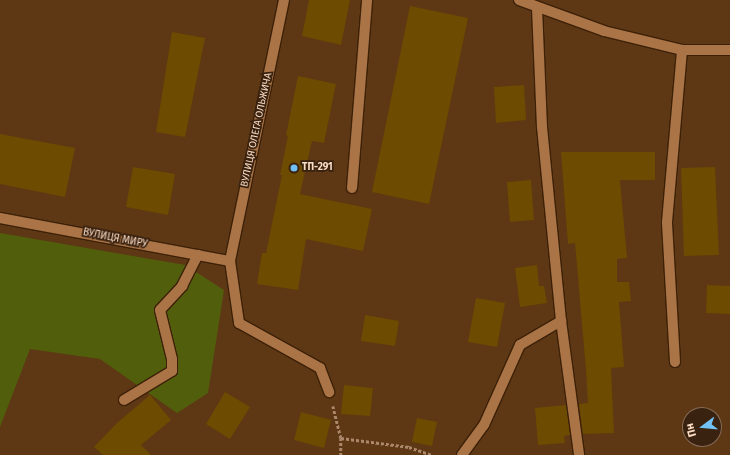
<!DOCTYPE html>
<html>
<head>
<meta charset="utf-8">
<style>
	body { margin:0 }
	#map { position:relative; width:730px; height:455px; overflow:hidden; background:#5e3714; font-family:"Fira Sans",sans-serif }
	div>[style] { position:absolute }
	.green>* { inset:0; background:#515f0c }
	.building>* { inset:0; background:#6d4b00 }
	.path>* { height:2.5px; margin-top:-1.25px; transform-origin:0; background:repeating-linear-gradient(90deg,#ab886b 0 3px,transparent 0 5px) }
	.roads { filter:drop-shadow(1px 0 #3c2108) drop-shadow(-1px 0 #3c2108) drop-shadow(0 1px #3c2108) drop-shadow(0 -1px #3c2108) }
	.minor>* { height:10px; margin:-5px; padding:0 5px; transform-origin:5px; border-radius:5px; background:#aa7446 }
	.dots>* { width:11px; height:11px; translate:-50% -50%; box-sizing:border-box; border:2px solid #39220f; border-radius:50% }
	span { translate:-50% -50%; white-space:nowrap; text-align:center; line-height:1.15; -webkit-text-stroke:3.5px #39220f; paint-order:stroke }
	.street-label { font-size:10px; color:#fadbc4 }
	.poi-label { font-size:10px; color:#fadbc4; font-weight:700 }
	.left { translate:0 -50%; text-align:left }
	.north { position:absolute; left:682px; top:407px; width:40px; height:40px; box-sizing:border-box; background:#39220f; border:1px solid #866c57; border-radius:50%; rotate:254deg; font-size:11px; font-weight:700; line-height:16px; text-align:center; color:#fadbc4 }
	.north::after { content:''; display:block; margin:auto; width:14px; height:18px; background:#72c1f5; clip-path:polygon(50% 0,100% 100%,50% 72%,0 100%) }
</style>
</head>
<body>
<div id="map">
	<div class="green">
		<i style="clip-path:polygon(0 233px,185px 265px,224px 290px,208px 393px,177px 413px,100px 359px,30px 349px,0 427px)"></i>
	</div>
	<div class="building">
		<i style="clip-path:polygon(309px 0,350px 0,341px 45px,302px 36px)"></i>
		<i style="clip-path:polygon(410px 6px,468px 18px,429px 204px,372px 192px)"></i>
		<i style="clip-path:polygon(172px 32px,205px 38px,185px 137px,156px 132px)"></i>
		<i style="clip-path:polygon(298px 76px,336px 84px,324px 143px,312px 141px,300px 194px,372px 209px,363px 251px,306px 239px,298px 290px,257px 284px,262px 253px,266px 253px,282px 175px,280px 175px,288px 136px,286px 135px)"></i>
		<i style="clip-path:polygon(524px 85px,526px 120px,496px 123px,494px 87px)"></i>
		<i style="clip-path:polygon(0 134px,75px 148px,65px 197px,0 184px)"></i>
		<i style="clip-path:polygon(561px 152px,655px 152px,655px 180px,620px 180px,627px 258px,617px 259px,617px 282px,629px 282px,631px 301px,619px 302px,624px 367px,611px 368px,614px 433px,583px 434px,579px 404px,588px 403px,586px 370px,575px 243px,568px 244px)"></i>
		<i style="clip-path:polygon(133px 167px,175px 174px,168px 215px,126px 207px)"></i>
		<i style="clip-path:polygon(715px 167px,719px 255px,684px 256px,681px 168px)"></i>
		<i style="clip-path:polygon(531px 180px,534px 220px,510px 222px,507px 182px)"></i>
		<i style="clip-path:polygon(537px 265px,539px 286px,544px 286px,547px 303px,520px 307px,515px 268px)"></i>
		<i style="clip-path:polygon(707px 285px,730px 286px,730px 314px,706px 313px)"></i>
		<i style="clip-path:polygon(476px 298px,505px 303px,497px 347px,468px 342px)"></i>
		<i style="clip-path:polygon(365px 315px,399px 321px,395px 346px,361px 341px)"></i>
		<i style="clip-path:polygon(344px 385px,373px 388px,370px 416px,341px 414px)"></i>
		<i style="clip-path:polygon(225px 392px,250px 407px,230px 439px,206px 424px)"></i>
		<i style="clip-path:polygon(150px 395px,171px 420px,141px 445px,151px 455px,103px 455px,94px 447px,117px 423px)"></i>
		<i style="clip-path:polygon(566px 405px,570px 435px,564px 436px,565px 443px,538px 445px,535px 408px)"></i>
		<i style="clip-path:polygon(301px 412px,331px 420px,324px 448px,294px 440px)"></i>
		<i style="clip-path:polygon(417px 418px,437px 422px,432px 446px,412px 442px)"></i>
	</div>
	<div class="path">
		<i style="left:333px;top:406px;width:33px;rotate:76deg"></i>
		<i style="left:341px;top:438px;width:17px;rotate:90deg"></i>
		<i style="left:341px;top:438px;width:69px;rotate:7.5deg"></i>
		<i style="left:409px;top:447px;width:24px;rotate:19deg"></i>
	</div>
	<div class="roads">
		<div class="minor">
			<i style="left:284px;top:0;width:267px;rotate:101.7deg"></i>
			<i style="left:230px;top:261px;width:63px;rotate:81.7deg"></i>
			<i style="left:239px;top:323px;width:93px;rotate:29.1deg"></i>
			<i style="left:320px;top:368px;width:26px;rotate:69deg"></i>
			<i style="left:519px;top:0;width:90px;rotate:20deg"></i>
			<i style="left:604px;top:31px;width:80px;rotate:13.7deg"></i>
			<i style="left:682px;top:50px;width:48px"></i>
			<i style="left:537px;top:8px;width:119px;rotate:87.6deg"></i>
			<i style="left:542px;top:127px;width:195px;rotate:84.4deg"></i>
			<i style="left:561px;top:321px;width:135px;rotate:82.3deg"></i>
			<i style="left:352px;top:188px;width:189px;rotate:-85.4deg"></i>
			<i style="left:0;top:218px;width:234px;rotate:10.6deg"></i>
			<i style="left:675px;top:362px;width:140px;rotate:-93.3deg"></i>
			<i style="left:667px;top:222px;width:173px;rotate:-85deg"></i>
			<i style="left:124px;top:400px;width:56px;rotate:-31.1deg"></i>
			<i style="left:172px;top:371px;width:12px;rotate:-90deg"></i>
			<i style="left:172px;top:359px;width:50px;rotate:-103.8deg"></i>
			<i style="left:160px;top:310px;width:33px;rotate:-47deg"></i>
			<i style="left:182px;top:286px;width:35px;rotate:-63deg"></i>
			<i style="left:462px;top:455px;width:37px;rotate:-54deg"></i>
			<i style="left:484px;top:425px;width:88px;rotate:-65.8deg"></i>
			<i style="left:520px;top:345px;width:48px;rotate:-30.3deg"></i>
		</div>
	</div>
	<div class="dots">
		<i style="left:294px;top:168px;background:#72c1f5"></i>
	</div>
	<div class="street-label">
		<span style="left:257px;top:130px;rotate:-78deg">ВУЛИЦЯ ОЛЕГА ОЛЬЖИЧА</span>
		<span style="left:115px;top:239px;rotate:11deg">ВУЛИЦЯ МИРУ</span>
	</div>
	<div class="poi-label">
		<span class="left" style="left:302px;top:168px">ТП-291</span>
	</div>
	<div class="north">Пн</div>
</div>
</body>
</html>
